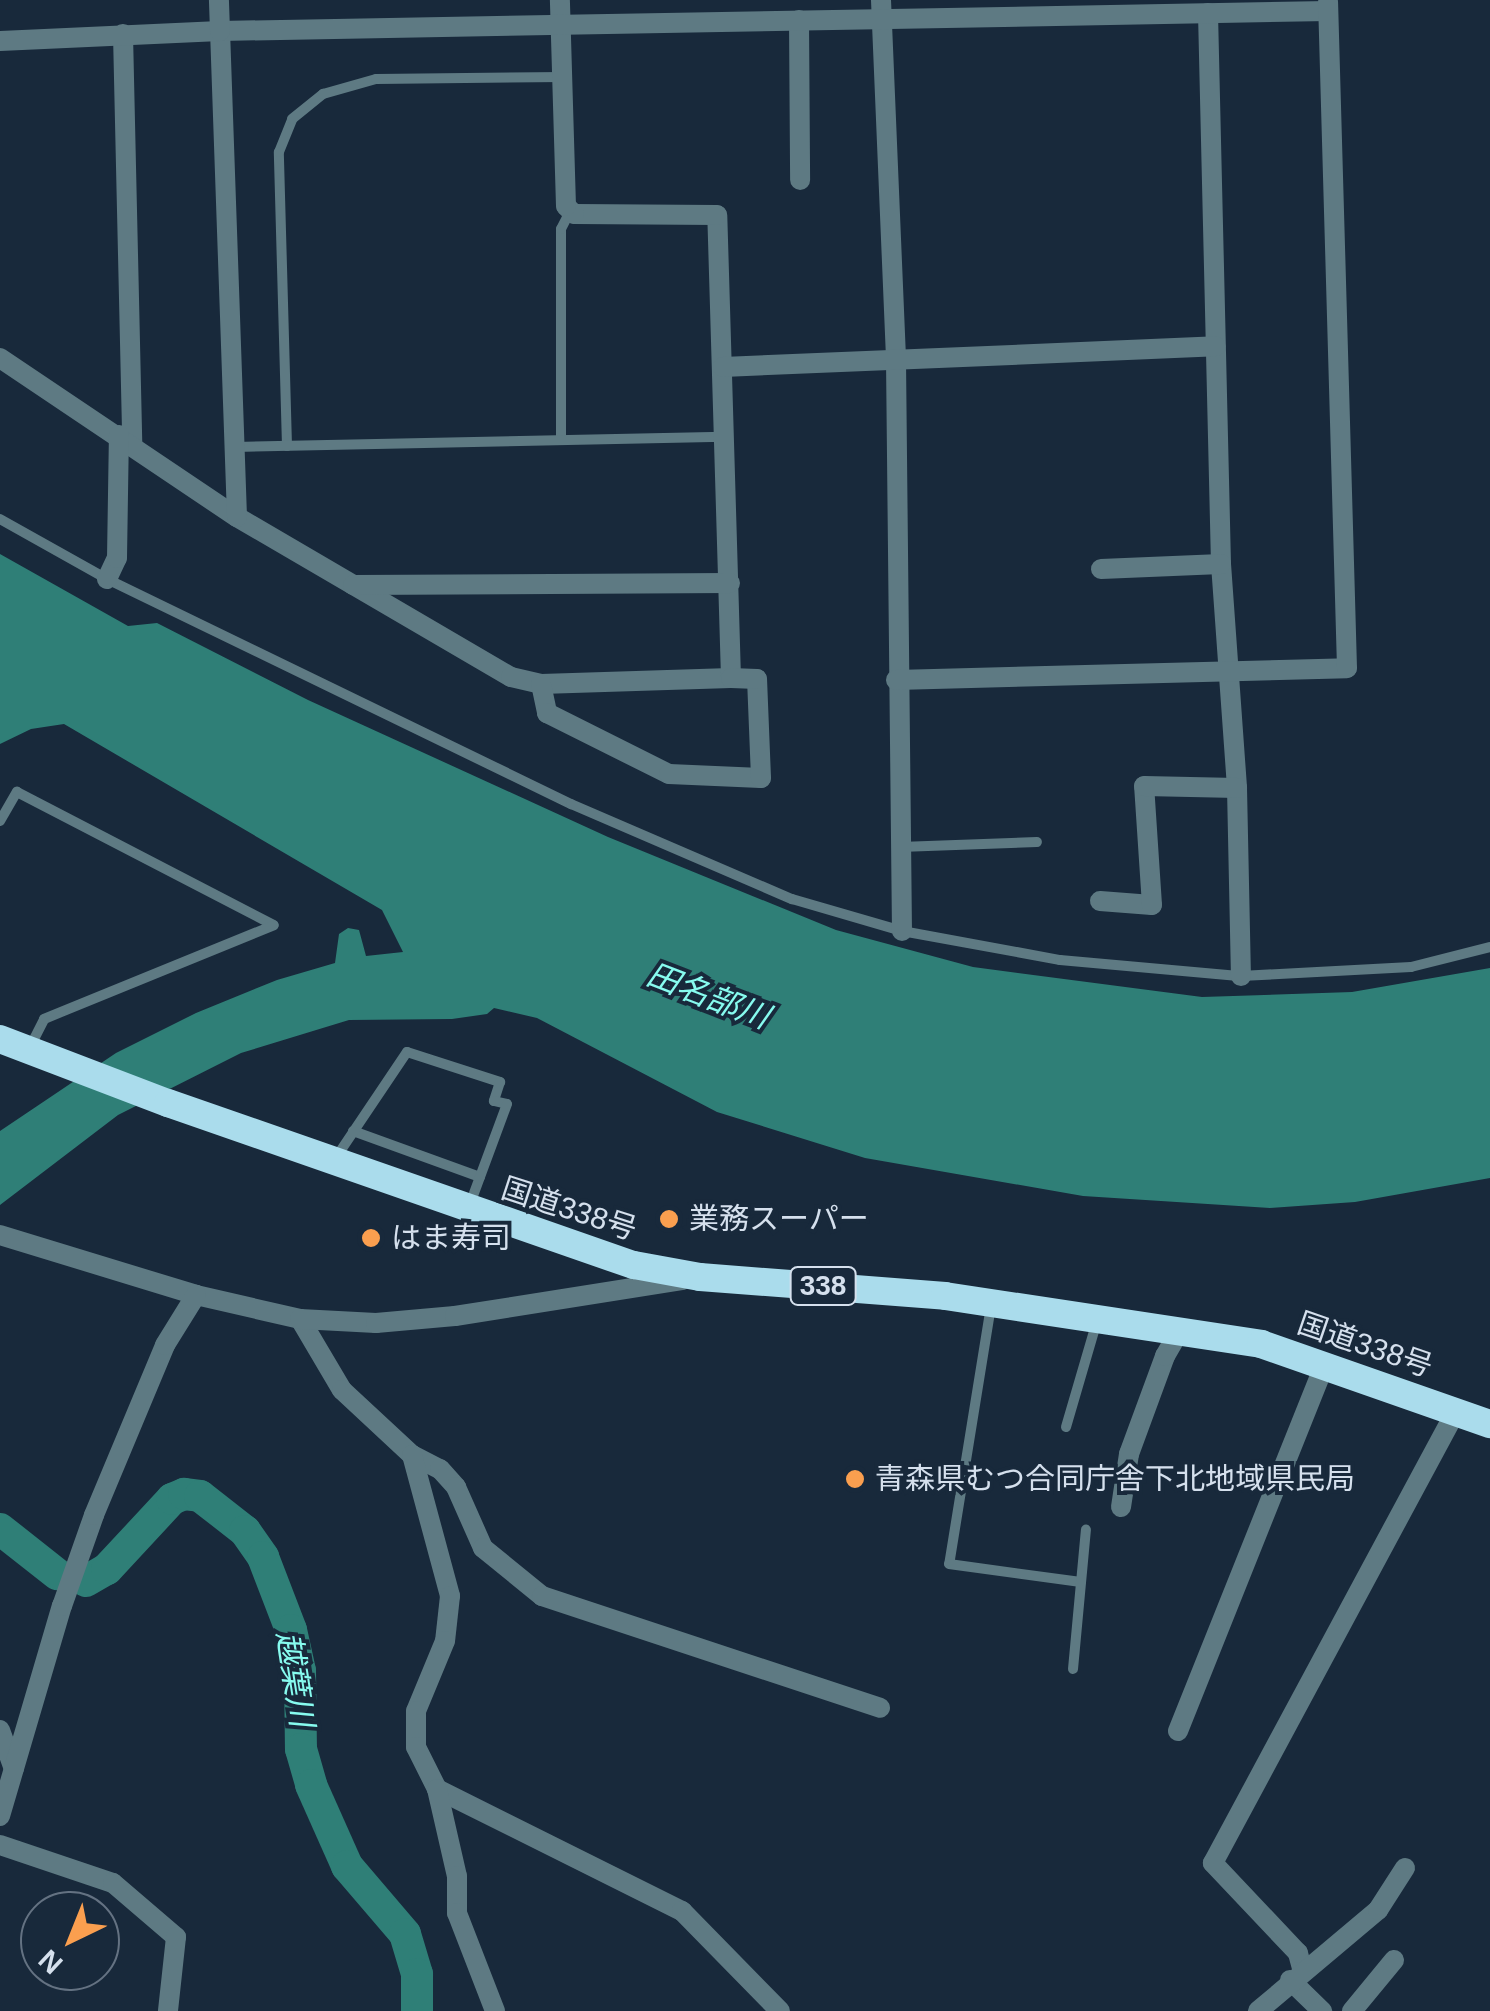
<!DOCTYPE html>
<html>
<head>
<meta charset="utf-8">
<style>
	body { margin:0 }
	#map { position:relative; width:1490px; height:2011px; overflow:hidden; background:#18293b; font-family:Arial,"Noto Sans JP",sans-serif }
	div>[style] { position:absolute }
	.water>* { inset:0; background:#2f7f77 }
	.river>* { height:32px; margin:-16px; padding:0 16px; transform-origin:16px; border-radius:16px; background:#2f7f77 }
	.service>* { height:10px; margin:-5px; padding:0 5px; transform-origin:5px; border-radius:5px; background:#5e7a83 }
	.minor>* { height:20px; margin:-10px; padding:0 10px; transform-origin:10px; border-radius:10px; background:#5e7a83 }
	.tertiary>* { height:20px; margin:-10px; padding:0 10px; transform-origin:10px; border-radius:10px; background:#5e7a83 }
	.trunk>* { height:28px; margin:-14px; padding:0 14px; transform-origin:14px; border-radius:14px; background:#aadcec }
	.dots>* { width:28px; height:28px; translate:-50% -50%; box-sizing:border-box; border:5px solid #18293b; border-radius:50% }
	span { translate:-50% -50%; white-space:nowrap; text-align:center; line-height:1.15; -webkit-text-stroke:8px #18293b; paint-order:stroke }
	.shield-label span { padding:2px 8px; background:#18293b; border:2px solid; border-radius:8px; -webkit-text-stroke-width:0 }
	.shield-label { font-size:28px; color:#d5e0ed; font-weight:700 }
	.street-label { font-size:30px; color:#d5e0ed }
	.poi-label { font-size:30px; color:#d5e0ed }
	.left { translate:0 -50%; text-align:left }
	.water-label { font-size:32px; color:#87fbef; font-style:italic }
	.north { position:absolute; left:20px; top:1891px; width:100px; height:100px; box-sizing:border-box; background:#18293b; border:2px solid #647282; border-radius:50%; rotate:223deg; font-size:28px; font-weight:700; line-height:40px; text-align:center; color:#d5e0ed }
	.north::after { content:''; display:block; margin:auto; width:35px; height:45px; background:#fa9f4f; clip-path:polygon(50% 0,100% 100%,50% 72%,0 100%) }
</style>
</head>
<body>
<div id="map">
	<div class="water">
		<i style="clip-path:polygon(0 554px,128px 626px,157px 623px,308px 700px,608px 837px,836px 930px,973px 967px,1202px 997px,1352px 992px,1490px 968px,1490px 1178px,1355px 1202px,1270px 1208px,1083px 1196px,865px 1158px,717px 1112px,537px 1018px,494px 1008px,487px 1014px,452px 1019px,349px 1020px,241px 1053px,118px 1115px,0 1205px,0 1131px,116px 1053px,196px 1013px,277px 980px,335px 963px,339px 934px,348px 928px,359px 930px,366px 956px,403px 952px,382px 910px,64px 724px,31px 729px,0 744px)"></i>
	</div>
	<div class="river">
		<i style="left:0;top:1529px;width:73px;rotate:38.3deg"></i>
		<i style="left:86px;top:1581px;width:24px;rotate:-30deg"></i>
		<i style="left:107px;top:1569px;width:96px;rotate:-47.1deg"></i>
		<i style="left:172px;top:1499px;width:13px;rotate:-23deg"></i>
		<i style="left:184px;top:1494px;width:16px;rotate:7deg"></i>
		<i style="left:200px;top:1496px;width:57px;rotate:37.9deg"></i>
		<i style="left:245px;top:1531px;width:32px;rotate:55deg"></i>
		<i style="left:263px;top:1557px;width:78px;rotate:69deg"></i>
		<i style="left:291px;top:1630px;width:42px;rotate:77.6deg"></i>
		<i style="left:300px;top:1671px;width:78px;rotate:89.3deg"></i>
		<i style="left:301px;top:1749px;width:37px;rotate:74deg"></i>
		<i style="left:311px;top:1785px;width:89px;rotate:66deg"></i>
		<i style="left:347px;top:1866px;width:89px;rotate:49.5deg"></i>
		<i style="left:405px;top:1934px;width:42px;rotate:73.3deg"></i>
		<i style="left:417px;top:1974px;width:37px;rotate:90deg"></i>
	</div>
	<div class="service">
		<i style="left:561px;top:440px;width:211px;rotate:-90deg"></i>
		<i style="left:561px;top:229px;width:20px;rotate:-63deg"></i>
		<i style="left:287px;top:446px;width:294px;rotate:-91.6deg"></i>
		<i style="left:279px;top:152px;width:35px;rotate:-68deg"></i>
		<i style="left:292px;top:119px;width:40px;rotate:-39deg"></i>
		<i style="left:323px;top:94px;width:55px;rotate:-15.8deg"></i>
		<i style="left:376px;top:79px;width:188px;rotate:-0.6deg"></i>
		<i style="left:235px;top:447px;width:489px;rotate:-1.2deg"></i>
		<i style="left:0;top:519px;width:123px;rotate:29.3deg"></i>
		<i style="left:107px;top:579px;width:516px;rotate:25.87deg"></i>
		<i style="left:571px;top:804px;width:241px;rotate:23.3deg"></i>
		<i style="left:792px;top:899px;width:115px;rotate:16.2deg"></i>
		<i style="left:902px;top:931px;width:161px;rotate:10.4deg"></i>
		<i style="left:1060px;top:960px;width:182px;rotate:5.1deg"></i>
		<i style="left:1241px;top:976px;width:170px;rotate:-3deg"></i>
		<i style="left:1411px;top:967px;width:81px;rotate:-14.2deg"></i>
		<i style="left:0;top:821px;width:34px;rotate:-60deg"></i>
		<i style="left:17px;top:792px;width:289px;rotate:27.4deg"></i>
		<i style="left:900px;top:847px;width:137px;rotate:-2.1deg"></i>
		<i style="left:30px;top:1047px;width:31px;rotate:-63deg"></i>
		<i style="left:44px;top:1019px;width:248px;rotate:-22.2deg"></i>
		<i style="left:353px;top:1131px;width:135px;rotate:19.9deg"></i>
		<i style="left:335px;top:1159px;width:129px;rotate:-56.1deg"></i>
		<i style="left:407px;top:1052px;width:98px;rotate:17.9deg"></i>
		<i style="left:500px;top:1082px;width:20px;rotate:108deg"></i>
		<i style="left:494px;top:1101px;width:13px;rotate:13deg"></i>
		<i style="left:507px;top:1104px;width:107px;rotate:110.3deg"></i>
		<i style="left:991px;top:1306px;width:261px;rotate:99.2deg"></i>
		<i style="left:949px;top:1564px;width:133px;rotate:7.8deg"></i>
		<i style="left:1066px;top:1427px;width:110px;rotate:-73.7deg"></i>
		<i style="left:1073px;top:1669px;width:140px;rotate:-84.7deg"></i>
	</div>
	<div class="minor">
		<i style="left:881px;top:0;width:360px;rotate:87.6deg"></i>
		<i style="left:896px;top:360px;width:571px;rotate:89.4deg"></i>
		<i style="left:1208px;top:13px;width:551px;rotate:88.65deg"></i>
		<i style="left:1221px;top:564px;width:225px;rotate:85.9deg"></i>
		<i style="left:1237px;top:788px;width:188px;rotate:88.8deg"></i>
		<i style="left:799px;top:20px;width:160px;rotate:89.6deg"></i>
		<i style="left:123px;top:34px;width:410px;rotate:88.7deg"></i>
		<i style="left:0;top:358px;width:285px;rotate:33.9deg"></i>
		<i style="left:237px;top:517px;width:317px;rotate:30.3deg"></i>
		<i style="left:511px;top:677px;width:31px;rotate:13deg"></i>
		<i style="left:541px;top:684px;width:190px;rotate:-1.8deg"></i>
		<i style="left:731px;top:678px;width:463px;rotate:-91.7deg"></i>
		<i style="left:717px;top:215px;width:143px;rotate:-179.6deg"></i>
		<i style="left:574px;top:214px;width:11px;rotate:-135deg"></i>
		<i style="left:566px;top:206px;width:206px;rotate:-91.7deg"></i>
		<i style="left:723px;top:367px;width:493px;rotate:-2.4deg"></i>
		<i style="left:237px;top:517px;width:486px;rotate:-92deg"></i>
		<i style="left:220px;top:31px;width:1108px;rotate:-1.03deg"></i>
		<i style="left:1101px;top:569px;width:120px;rotate:-2.4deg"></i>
		<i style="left:107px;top:579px;width:23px;rotate:-65deg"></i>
		<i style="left:117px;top:558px;width:123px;rotate:-89.1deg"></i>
		<i style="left:353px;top:585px;width:377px;rotate:-0.3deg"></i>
		<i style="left:896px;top:680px;width:451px;rotate:-1.5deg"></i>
		<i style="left:1347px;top:668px;width:666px;rotate:-91.63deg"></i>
		<i style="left:541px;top:684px;width:30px;rotate:78deg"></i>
		<i style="left:547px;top:713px;width:136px;rotate:26.6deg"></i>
		<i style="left:669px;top:774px;width:92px;rotate:2.5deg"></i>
		<i style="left:761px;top:778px;width:99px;rotate:-92.3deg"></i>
		<i style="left:757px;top:679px;width:26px;rotate:-178deg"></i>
		<i style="left:1100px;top:901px;width:52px;rotate:4.4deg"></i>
		<i style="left:1152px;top:905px;width:119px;rotate:-93.8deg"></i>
		<i style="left:1144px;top:786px;width:93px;rotate:1.2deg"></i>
		<i style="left:300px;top:1319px;width:82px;rotate:59.4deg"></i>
		<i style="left:342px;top:1390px;width:96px;rotate:42.9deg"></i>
		<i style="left:412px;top:1455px;width:31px;rotate:27deg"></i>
		<i style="left:440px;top:1469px;width:24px;rotate:48deg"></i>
		<i style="left:456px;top:1487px;width:67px;rotate:66.1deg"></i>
		<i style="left:483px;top:1548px;width:76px;rotate:39.1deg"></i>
		<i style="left:542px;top:1596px;width:356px;rotate:18.3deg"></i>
		<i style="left:412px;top:1455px;width:146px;rotate:74.9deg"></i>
		<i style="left:450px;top:1596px;width:45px;rotate:96.3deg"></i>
		<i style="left:445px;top:1641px;width:76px;rotate:112.5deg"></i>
		<i style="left:416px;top:1711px;width:36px;rotate:90deg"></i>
		<i style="left:416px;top:1747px;width:47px;rotate:63.4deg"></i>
		<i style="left:437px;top:1789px;width:274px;rotate:26.5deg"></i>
		<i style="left:682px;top:1911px;width:140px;rotate:45.6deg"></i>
		<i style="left:1121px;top:1507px;width:54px;rotate:-81.4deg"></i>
		<i style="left:1129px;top:1454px;width:104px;rotate:-69.8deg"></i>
		<i style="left:1165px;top:1356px;width:28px;rotate:-60deg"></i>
		<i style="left:0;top:1730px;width:41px;rotate:70.3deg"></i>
		<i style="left:1178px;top:1731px;width:395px;rotate:-68.2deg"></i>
		<i style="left:437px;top:1789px;width:89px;rotate:77.1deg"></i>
		<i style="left:457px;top:1876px;width:37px;rotate:90deg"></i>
		<i style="left:457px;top:1913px;width:105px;rotate:68.8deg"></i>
		<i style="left:0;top:1845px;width:119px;rotate:18.6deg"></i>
		<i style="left:113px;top:1883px;width:83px;rotate:40.6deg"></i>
		<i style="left:176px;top:1937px;width:74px;rotate:96.2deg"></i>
		<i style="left:1303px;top:1972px;width:20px;rotate:-105deg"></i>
		<i style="left:1298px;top:1953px;width:124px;rotate:-133.4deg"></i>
		<i style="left:1213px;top:1863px;width:513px;rotate:-61.74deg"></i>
		<i style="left:1290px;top:1980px;width:45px;rotate:44.1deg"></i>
		<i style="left:1258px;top:2011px;width:157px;rotate:-40.1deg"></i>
		<i style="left:1378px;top:1910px;width:50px;rotate:-57.3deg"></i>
		<i style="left:1352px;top:2011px;width:66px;rotate:-50.5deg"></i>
	</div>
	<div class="tertiary">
		<i style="left:0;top:41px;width:220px;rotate:-2.6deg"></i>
		<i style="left:220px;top:31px;width:31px;rotate:-92deg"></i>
		<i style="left:0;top:1235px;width:205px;rotate:17deg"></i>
		<i style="left:196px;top:1295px;width:107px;rotate:13deg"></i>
		<i style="left:300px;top:1319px;width:76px;rotate:3deg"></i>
		<i style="left:376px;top:1323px;width:79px;rotate:-5.1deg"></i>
		<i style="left:455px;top:1316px;width:231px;rotate:-9deg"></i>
		<i style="left:0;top:1816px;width:219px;rotate:-73.6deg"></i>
		<i style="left:62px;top:1606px;width:96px;rotate:-70.6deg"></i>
		<i style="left:94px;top:1515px;width:184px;rotate:-67.3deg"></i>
		<i style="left:165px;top:1345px;width:59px;rotate:-58.2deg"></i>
	</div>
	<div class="trunk">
		<i style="left:0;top:1039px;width:180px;rotate:20.9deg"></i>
		<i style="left:168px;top:1103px;width:493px;rotate:19.2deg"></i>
		<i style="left:634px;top:1265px;width:67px;rotate:10.3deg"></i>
		<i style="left:700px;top:1277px;width:246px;rotate:4.4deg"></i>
		<i style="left:945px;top:1296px;width:320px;rotate:8.6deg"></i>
		<i style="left:1261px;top:1344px;width:243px;rotate:19.3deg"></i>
	</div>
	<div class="dots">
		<i style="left:669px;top:1219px;background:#fa9f4f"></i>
		<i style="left:371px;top:1238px;background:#fa9f4f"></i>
		<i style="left:855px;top:1479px;background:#fa9f4f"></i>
	</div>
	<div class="shield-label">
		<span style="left:823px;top:1286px">338</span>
	</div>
	<div class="street-label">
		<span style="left:569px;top:1209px;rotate:18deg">国道338号</span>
		<span style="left:1365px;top:1345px;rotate:19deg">国道338号</span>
	</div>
	<div class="poi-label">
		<span class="left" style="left:689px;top:1219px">業務スーパー</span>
		<span class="left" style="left:391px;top:1238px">はま寿司</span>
		<span class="left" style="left:875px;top:1479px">青森県むつ合同庁舎下北地域県民局</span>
	</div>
	<div class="water-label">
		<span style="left:708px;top:996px;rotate:21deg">田名部川</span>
		<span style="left:295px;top:1679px;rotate:81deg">越葉川</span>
	</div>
	<div class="north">N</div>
</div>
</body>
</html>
